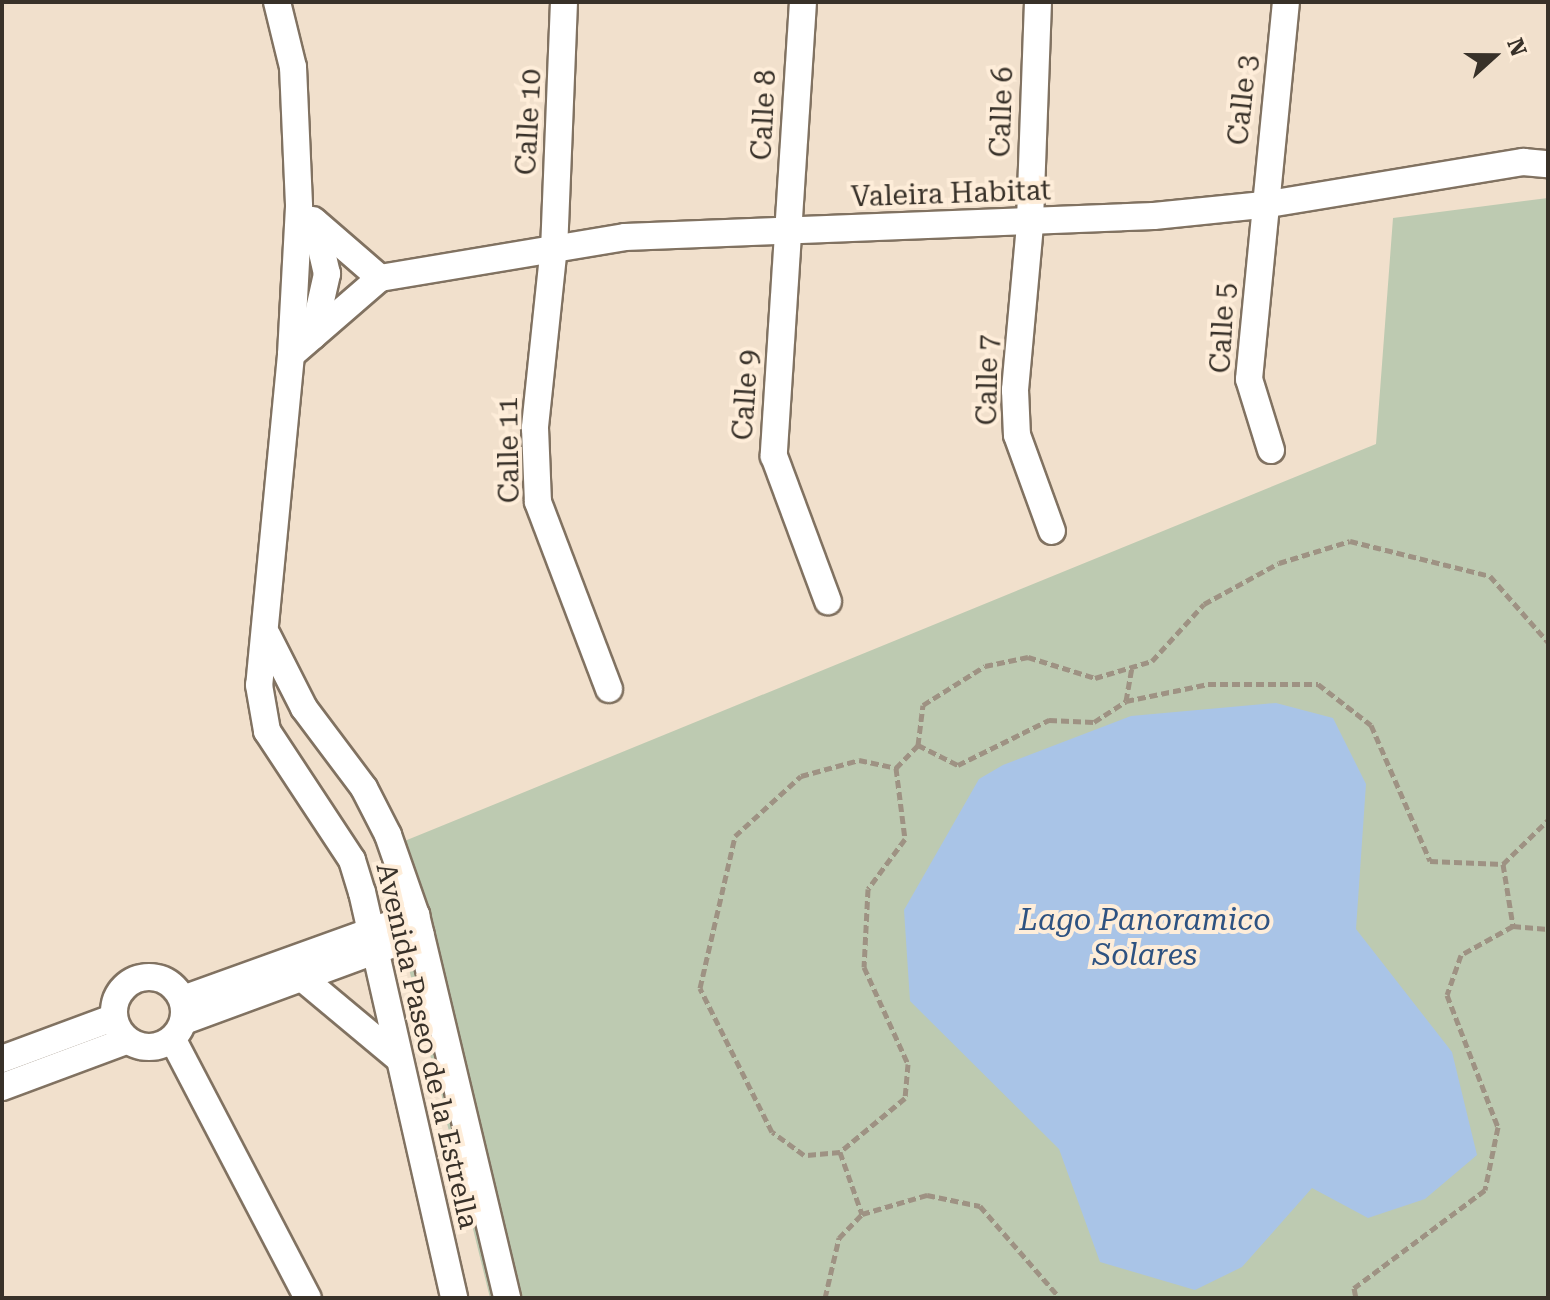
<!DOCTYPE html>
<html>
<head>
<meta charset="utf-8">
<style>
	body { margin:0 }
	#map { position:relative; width:1550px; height:1300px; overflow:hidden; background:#f1e0cc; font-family:"Roboto Serif",serif }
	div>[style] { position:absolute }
	.green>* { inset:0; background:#bdcab1 }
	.water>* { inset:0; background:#a9c4e7 }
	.path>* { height:5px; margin-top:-2.5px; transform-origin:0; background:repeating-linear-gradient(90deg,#9e9283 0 8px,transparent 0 12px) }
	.roads { filter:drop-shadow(2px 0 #817261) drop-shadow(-2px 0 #817261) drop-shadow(0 2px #817261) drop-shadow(0 -2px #817261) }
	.minor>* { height:26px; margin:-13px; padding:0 13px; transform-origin:13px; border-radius:13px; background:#fff }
	.minor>.ring { margin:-13px; padding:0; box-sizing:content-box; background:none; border:26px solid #fff; border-radius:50% }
	span { translate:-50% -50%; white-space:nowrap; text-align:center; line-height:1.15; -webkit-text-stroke:8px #feedd9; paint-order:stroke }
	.street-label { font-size:28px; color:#383129 }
	.water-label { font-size:30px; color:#2e5281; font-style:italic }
	.frame { position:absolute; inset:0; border:4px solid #383129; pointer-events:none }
	.north { position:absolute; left:1454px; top:16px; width:80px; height:80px; -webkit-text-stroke:6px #feedd9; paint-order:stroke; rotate:69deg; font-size:22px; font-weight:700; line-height:32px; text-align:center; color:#383129 }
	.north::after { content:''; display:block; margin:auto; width:28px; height:36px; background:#383129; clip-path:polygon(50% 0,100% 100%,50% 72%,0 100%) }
</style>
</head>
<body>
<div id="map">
	<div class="green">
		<i style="clip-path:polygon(1548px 198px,1548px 1298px,490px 1298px,380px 851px,1376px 444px,1393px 218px)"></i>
	</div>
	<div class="water">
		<i style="clip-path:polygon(1276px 703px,1333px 718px,1366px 784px,1356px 929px,1452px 1052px,1477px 1155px,1425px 1199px,1368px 1218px,1312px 1188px,1242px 1267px,1195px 1290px,1100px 1262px,1059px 1149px,910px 1001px,904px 910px,979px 779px,1003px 765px,1131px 716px)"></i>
	</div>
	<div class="path">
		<i style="left:1126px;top:701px;width:35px;rotate:-80deg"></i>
		<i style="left:918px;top:745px;width:45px;rotate:26.6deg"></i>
		<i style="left:958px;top:765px;width:102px;rotate:-26.3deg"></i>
		<i style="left:1049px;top:720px;width:45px;rotate:2.5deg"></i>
		<i style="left:1094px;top:722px;width:38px;rotate:-33deg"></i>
		<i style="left:1126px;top:701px;width:84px;rotate:-11.7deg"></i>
		<i style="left:1208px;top:684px;width:110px"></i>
		<i style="left:1318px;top:684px;width:67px;rotate:37.7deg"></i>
		<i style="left:1371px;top:725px;width:148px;rotate:66.5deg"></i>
		<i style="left:1430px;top:861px;width:73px;rotate:2.4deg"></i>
		<i style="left:1503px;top:864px;width:63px;rotate:80.8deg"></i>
		<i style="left:1513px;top:926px;width:60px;rotate:150.9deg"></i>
		<i style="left:1461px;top:955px;width:42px;rotate:109.3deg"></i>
		<i style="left:1447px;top:995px;width:142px;rotate:68.9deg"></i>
		<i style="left:1498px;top:1127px;width:64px;rotate:101.7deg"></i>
		<i style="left:1485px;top:1190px;width:164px;rotate:143.2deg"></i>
		<i style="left:1354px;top:1288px;width:10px;rotate:79deg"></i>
		<i style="left:896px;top:768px;width:72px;rotate:82.8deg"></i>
		<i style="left:905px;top:839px;width:62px;rotate:126.5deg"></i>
		<i style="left:868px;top:889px;width:78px;rotate:92.9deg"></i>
		<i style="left:864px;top:967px;width:107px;rotate:65.6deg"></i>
		<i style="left:908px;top:1064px;width:34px;rotate:95deg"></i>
		<i style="left:905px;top:1098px;width:85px;rotate:140.3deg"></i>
		<i style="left:840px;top:1152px;width:66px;rotate:70.5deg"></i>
		<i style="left:862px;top:1214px;width:68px;rotate:-16.3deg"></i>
		<i style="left:927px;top:1195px;width:54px;rotate:11.7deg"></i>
		<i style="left:980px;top:1206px;width:122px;rotate:49deg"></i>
		<i style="left:1503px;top:864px;width:63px;rotate:-44.4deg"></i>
		<i style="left:1513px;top:926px;width:35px;rotate:5deg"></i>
		<i style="left:840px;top:1152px;width:36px;rotate:175deg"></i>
		<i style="left:804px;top:1155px;width:39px;rotate:-144deg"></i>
		<i style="left:772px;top:1132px;width:161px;rotate:-116.6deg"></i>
		<i style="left:700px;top:988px;width:156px;rotate:-77deg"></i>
		<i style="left:735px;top:836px;width:89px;rotate:-42.3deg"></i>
		<i style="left:801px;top:776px;width:60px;rotate:-15.4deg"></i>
		<i style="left:859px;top:760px;width:38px;rotate:12deg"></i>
		<i style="left:896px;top:768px;width:32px;rotate:-46deg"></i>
		<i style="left:918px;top:745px;width:40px;rotate:-82.9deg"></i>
		<i style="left:923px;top:705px;width:73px;rotate:-32.2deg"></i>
		<i style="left:985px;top:666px;width:44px;rotate:-11.8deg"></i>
		<i style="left:1028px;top:657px;width:70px;rotate:17.4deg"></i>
		<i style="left:1095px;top:678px;width:59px;rotate:-16.6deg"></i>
		<i style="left:1152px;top:661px;width:77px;rotate:-47.6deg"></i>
		<i style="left:1204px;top:604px;width:85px;rotate:-28.7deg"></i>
		<i style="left:1279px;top:563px;width:74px;rotate:-17.2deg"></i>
		<i style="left:1350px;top:541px;width:144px;rotate:14deg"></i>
		<i style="left:1490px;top:576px;width:88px;rotate:48.7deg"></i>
		<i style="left:825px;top:1298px;width:62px;rotate:-76.9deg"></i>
		<i style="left:839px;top:1238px;width:33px;rotate:-46deg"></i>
	</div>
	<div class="roads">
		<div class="minor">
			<i style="left:277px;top:2px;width:67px;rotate:76.2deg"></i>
			<i style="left:293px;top:67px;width:140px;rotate:87.5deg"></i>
			<i style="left:299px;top:207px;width:148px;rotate:93.1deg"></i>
			<i style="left:291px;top:355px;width:332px;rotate:95.5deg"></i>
			<i style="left:259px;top:685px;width:47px;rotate:80.1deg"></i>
			<i style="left:267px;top:731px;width:154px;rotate:56.6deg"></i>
			<i style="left:352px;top:860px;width:34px;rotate:73deg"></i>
			<i style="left:362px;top:892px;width:416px;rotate:77.2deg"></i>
			<i style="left:564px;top:2px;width:244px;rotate:92.3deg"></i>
			<i style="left:554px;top:246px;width:183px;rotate:96deg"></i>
			<i style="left:535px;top:428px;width:74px;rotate:87.7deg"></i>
			<i style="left:538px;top:502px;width:200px;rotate:69.2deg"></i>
			<i style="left:803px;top:2px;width:455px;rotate:93.7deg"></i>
			<i style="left:774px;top:456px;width:155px;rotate:69.6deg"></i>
			<i style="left:1038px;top:2px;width:223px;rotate:92.1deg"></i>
			<i style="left:1030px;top:225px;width:166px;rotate:95.2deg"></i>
			<i style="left:1015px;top:390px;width:45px;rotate:87.5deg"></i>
			<i style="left:1017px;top:435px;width:102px;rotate:70deg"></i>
			<i style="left:313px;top:220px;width:89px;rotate:40.9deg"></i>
			<i style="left:380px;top:278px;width:248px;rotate:-9.5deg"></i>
			<i style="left:625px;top:237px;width:529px;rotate:-2.27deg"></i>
			<i style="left:1154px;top:216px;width:110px;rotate:-5.8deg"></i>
			<i style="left:1263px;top:205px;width:264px;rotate:-9.4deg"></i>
			<i style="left:1523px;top:162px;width:25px;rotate:5deg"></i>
			<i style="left:313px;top:336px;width:64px;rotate:-77.3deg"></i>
			<i style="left:327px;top:274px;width:53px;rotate:-103deg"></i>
			<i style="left:291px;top:355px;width:118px;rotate:-40.9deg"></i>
			<i style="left:1271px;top:450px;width:74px;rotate:-107.2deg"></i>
			<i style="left:1249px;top:379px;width:379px;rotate:-84.4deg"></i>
			<i style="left:267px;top:635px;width:82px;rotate:63.1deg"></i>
			<i style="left:304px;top:708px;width:100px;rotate:53.1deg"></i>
			<i style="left:364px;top:788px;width:53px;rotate:62.9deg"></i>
			<i style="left:388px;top:835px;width:85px;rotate:70.7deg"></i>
			<i style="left:416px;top:915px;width:394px;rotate:76.6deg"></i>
			<i style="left:294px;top:971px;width:136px;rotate:39.9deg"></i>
			<i class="ring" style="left:114px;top:977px;width:44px;height:44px"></i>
			<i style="left:183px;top:999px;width:248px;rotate:-19.8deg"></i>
			<i style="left:184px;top:1021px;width:252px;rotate:-20.2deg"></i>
			<i style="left:173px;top:1040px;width:291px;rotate:62.4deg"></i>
			<i style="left:2px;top:1059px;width:118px;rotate:-20.3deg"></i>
			<i style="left:2px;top:1087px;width:132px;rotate:-20.4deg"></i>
		</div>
	</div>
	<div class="street-label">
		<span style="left:1243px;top:100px;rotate:-84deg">Calle 3</span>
		<span style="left:1002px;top:112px;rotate:-88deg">Calle 6</span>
		<span style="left:764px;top:115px;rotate:-87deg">Calle 8</span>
		<span style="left:529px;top:122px;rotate:-87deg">Calle 10</span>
		<span style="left:951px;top:194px;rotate:-2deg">Valeira Habitat</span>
		<span style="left:1223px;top:328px;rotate:-87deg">Calle 5</span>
		<span style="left:988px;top:380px;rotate:-89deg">Calle 7</span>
		<span style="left:746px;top:395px;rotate:-86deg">Calle 9</span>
		<span style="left:509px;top:450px;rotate:-91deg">Calle 11</span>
		<span style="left:427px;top:1046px;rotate:77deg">Avenida Paseo de la Estrella</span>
	</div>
	<div class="water-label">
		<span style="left:1145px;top:937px">Lago Panoramico<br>Solares</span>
	</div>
	<div class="frame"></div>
	<div class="north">N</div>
</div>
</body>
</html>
